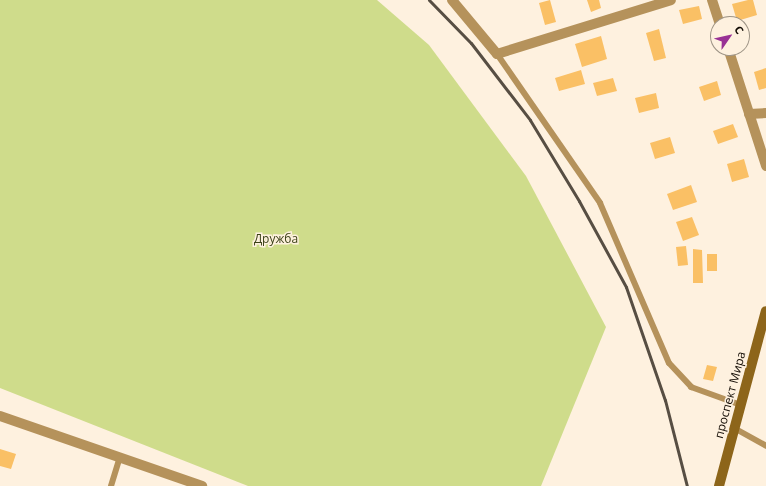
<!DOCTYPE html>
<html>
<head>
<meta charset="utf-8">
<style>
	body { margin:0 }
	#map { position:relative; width:766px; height:486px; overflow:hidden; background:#fef1df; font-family:"Open Sans",sans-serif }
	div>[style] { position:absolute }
	.green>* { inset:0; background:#cfdc8b }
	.building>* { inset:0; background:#fac065 }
	.lane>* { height:6px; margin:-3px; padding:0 3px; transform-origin:3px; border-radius:3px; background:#b5925b }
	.street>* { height:10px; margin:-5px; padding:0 5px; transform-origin:5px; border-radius:5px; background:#b5925b }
	.secondary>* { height:10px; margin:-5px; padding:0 5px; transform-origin:5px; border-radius:5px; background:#8d651a }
	.rail>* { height:3px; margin:-1.5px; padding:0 1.5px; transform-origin:1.5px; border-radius:1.5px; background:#574e43 }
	span { translate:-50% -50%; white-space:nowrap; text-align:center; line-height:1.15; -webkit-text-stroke:3px #fef1df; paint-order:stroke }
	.park-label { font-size:12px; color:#3a4016 }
	.street-label { font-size:12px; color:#110a02 }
	.north { position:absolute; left:710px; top:16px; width:40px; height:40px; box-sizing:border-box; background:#fef1df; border:1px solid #9f9587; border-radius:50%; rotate:56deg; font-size:11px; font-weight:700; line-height:16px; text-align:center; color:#110a02 }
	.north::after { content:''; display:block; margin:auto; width:14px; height:18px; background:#993195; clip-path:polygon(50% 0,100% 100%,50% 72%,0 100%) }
</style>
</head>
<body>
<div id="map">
	<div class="green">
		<i style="clip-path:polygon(0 0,377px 0,429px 45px,526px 176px,606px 327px,541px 486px,248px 486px,0 388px)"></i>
	</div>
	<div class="building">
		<i style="clip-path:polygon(550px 0,556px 22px,545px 25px,539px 3px)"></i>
		<i style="clip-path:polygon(587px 0,599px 0,601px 8px,591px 12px)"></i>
		<i style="clip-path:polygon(748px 0,753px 0,757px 15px,737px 21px,732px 4px)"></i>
		<i style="clip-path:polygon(699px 6px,702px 19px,683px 24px,679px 10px)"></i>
		<i style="clip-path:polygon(659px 29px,666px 58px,654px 61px,646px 33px)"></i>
		<i style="clip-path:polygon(601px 36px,607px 59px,582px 67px,575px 44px)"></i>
		<i style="clip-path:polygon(766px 68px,766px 88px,759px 90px,754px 72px)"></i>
		<i style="clip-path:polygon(581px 70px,585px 84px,559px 91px,555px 78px)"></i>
		<i style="clip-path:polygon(613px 78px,617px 91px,597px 96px,593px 83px)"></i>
		<i style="clip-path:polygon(717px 81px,721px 95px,704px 101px,699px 87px)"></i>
		<i style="clip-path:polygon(656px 93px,659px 108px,639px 113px,635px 98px)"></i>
		<i style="clip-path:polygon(733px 124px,738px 137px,718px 144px,713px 131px)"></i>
		<i style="clip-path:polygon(670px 137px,675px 153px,655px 159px,650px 143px)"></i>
		<i style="clip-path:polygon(744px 159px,749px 177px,732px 182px,727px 164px)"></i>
		<i style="clip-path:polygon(691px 185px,697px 202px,673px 210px,667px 194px)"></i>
		<i style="clip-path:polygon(692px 217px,699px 235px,683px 241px,676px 222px)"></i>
		<i style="clip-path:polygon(686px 246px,688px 265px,678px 266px,676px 247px)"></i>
		<i style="clip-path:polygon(693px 249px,702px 250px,703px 283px,693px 283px)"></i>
		<i style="clip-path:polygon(707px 254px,717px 254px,717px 271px,707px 271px)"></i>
		<i style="clip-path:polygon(707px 365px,717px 367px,713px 381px,703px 379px)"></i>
		<i style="clip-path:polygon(0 449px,16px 454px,11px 469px,0 466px)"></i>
	</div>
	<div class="lane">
		<i style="left:497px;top:54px;width:181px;rotate:55.3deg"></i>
		<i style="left:600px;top:203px;width:174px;rotate:66.7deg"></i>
		<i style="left:669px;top:363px;width:33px;rotate:47deg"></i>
		<i style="left:691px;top:387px;width:53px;rotate:19.8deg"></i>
		<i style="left:734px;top:428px;width:37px;rotate:29deg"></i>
		<i style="left:111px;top:486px;width:30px;rotate:-73deg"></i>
	</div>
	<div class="street">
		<i style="left:452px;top:0;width:70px;rotate:50.2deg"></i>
		<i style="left:497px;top:54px;width:182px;rotate:-17.2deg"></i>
		<i style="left:712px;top:0;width:25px;rotate:72deg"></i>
		<i style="left:728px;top:48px;width:124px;rotate:72.1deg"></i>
		<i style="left:749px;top:114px;width:17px;rotate:-3deg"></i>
		<i style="left:0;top:416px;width:214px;rotate:19.1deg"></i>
	</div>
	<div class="secondary">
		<i style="left:719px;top:486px;width:181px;rotate:-75deg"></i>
	</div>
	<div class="rail">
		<i style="left:429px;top:0;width:60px;rotate:45.7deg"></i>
		<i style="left:471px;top:43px;width:97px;rotate:52.5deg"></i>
		<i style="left:530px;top:120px;width:95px;rotate:58.8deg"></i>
		<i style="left:579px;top:201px;width:98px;rotate:61.3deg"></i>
		<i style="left:626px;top:287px;width:120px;rotate:71deg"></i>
		<i style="left:665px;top:400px;width:89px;rotate:75.7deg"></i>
	</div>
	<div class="park-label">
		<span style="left:276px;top:239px">Дружба</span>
	</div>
	<div class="street-label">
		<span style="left:730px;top:395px;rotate:-75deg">проспект Мира</span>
	</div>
	<div class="north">С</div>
</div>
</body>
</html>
